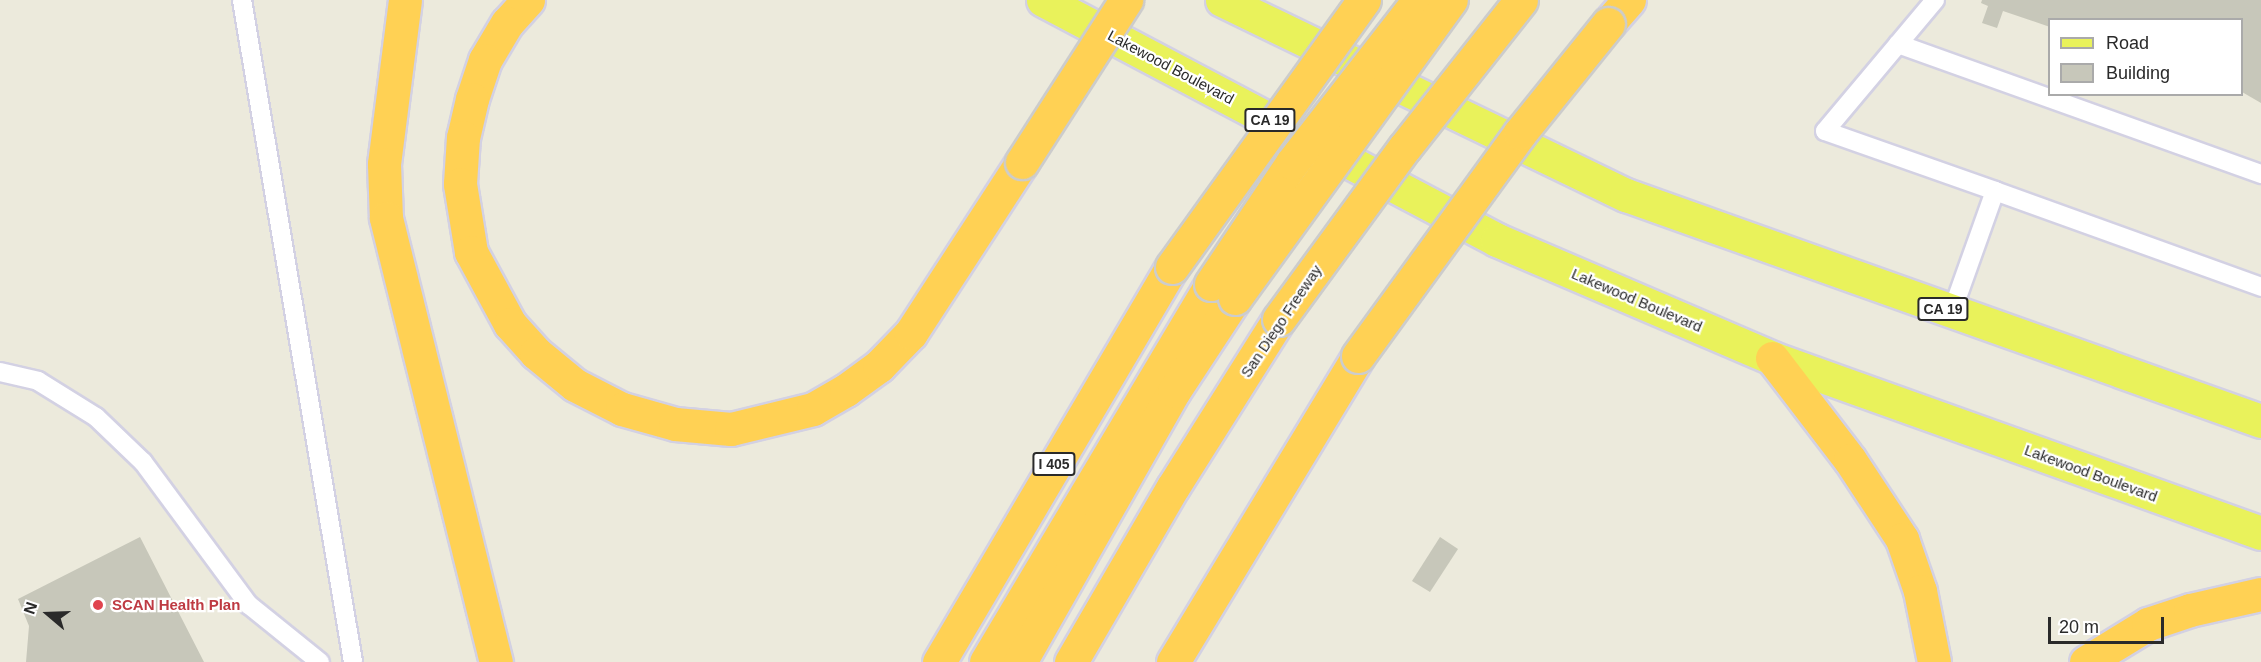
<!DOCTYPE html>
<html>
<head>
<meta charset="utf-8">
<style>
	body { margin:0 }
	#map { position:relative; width:2261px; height:662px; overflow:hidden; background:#eceadc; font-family:Arial,sans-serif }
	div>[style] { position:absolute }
	.building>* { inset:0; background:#c7c7ba }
	.roads { filter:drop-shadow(2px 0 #d3d1e3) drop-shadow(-2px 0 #d3d1e3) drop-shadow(0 2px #d3d1e3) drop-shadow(0 -2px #d3d1e3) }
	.lane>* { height:18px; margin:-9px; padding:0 9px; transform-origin:9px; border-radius:9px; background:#fff }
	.primary>* { height:33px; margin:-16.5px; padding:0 16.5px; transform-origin:16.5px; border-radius:16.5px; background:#e9f25b }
	.highway>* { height:33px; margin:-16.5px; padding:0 16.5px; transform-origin:16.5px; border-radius:16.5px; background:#ffd154 }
	.bridges { filter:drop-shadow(2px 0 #ccc) drop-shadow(-2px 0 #ccc) drop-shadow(0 2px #ccc) drop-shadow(0 -2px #ccc) }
	.highway-bridge>* { height:33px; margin:-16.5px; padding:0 16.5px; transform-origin:16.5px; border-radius:16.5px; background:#ffd154 }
	.dots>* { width:16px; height:16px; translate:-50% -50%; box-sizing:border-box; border:3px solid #fff; border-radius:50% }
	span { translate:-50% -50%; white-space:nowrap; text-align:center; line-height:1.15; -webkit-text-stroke:4.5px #fff; paint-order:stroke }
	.shield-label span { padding:2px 4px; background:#fff; border:2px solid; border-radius:4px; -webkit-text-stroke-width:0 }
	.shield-label { font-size:14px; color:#2a2a2a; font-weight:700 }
	.street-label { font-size:15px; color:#2a2a2a }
	.health-label { font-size:15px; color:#be3a42; font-weight:700 }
	.left { translate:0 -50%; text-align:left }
	.legend { position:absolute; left:2048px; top:18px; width:195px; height:78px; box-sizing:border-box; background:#fff; border:2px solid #aaa; margin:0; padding:8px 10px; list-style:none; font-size:18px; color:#2a2a2a }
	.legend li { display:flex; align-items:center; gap:12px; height:30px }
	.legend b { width:30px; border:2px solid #aaa }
	.north { position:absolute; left:18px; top:584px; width:60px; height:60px; -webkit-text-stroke:4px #fff; paint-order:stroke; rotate:289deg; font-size:16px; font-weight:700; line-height:24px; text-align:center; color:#2a2a2a }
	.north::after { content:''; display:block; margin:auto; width:21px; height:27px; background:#2a2a2a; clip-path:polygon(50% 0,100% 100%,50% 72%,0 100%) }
	.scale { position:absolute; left:2048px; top:617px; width:116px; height:27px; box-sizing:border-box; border:3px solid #2a2a2a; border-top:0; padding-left:8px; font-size:18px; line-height:21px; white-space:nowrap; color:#2a2a2a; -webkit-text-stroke:4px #fff; paint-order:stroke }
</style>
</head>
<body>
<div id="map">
	<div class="building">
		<i style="clip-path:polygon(1982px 0,2261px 0,2261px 103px,2242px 92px,2242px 20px,2050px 20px,2050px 27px,2003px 11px,1997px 28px,1982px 23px,1988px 6px,1981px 3px)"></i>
		<i style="clip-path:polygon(140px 537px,204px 662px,26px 662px,29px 626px,18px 599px)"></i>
		<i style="clip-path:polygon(1440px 537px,1458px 549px,1430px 592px,1412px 581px)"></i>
	</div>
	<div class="roads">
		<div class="lane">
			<i style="left:242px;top:0;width:671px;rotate:80.48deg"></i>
			<i style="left:1935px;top:0;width:171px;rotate:130deg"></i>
			<i style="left:1825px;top:131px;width:180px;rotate:19.4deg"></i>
			<i style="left:1995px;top:191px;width:128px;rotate:109.6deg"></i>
			<i style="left:1898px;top:44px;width:386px;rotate:19.7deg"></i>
			<i style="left:1995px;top:191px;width:283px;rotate:19.8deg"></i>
			<i style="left:0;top:372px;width:39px;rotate:13deg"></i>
			<i style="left:38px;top:381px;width:68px;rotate:31.8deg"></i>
			<i style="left:96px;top:417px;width:65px;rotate:43.8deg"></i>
			<i style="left:143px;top:462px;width:178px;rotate:53.5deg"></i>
			<i style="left:249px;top:605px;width:91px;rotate:38.8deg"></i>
		</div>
		<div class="primary">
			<i style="left:1043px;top:0;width:514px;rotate:27.86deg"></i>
			<i style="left:1497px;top:240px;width:299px;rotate:23.2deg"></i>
			<i style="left:1772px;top:358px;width:519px;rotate:19.69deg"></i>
			<i style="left:1222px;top:0;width:449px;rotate:25.8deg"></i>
			<i style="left:1626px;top:195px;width:674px;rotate:19.59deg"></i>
		</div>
		<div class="highway">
			<i style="left:405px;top:0;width:165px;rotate:97.3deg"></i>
			<i style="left:384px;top:164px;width:54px;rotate:87.9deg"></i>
			<i style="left:386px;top:218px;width:457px;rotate:76.1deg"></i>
			<i style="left:528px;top:0;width:31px;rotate:132deg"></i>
			<i style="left:507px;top:23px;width:43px;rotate:120.7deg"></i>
			<i style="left:485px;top:60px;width:41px;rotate:108.4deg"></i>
			<i style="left:472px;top:99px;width:39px;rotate:103deg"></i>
			<i style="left:463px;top:137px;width:47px;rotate:93.7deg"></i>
			<i style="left:460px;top:184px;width:69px;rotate:80.8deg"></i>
			<i style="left:471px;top:252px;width:82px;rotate:61.6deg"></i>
			<i style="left:510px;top:324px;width:39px;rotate:48deg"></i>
			<i style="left:536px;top:353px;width:50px;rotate:39.4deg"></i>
			<i style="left:575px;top:385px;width:53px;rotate:27.1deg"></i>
			<i style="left:622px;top:409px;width:55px;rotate:15.8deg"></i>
			<i style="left:675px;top:424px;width:56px;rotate:5.1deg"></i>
			<i style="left:731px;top:429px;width:84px;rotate:-13.7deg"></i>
			<i style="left:813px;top:409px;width:38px;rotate:-30deg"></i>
			<i style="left:846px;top:390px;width:41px;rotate:-36deg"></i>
			<i style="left:879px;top:366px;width:46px;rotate:-45.9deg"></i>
			<i style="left:911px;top:333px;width:204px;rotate:-57deg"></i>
			<i style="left:1608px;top:24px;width:32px;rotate:-49deg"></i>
			<i style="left:1772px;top:358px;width:128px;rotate:52.6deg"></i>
			<i style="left:1850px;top:460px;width:95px;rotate:56.6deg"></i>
			<i style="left:1902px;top:539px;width:55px;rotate:70.9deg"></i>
			<i style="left:1920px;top:591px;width:72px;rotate:78.8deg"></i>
			<i style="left:939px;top:662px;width:459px;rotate:-59.5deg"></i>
			<i style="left:986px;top:662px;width:440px;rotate:-59.2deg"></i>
			<i style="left:1020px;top:662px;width:312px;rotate:-60.4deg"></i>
			<i style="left:1174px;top:391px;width:111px;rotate:-56.7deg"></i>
			<i style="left:1071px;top:662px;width:203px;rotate:-59.8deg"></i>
			<i style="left:1173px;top:487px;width:199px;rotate:-57.8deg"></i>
			<i style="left:1173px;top:662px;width:358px;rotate:-58.8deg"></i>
			<i style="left:2086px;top:662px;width:73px;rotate:-31.5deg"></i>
			<i style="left:2148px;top:624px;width:44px;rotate:-18.4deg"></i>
			<i style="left:2190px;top:610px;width:73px;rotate:-12.7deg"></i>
		</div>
	</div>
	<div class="bridges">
		<div class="highway-bridge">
			<i style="left:1022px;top:162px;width:193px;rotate:-57.3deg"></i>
			<i style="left:1172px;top:267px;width:329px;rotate:-54.3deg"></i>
			<i style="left:1211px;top:284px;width:146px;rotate:-56.2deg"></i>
			<i style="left:1292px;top:163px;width:207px;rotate:-52.1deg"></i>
			<i style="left:1235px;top:298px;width:368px;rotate:-54.1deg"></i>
			<i style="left:1279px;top:319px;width:213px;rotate:-53.8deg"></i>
			<i style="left:1405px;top:147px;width:187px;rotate:-51.7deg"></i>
			<i style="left:1358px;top:356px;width:276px;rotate:-54deg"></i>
			<i style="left:1520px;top:133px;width:140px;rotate:-51.1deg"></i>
		</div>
	</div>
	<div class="dots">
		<i style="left:98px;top:605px;background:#e0444e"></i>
	</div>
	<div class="shield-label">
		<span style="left:1270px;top:120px">CA 19</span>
		<span style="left:1943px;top:309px">CA 19</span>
		<span style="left:1054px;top:464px">I 405</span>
	</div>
	<div class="street-label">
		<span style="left:1171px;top:67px;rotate:28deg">Lakewood Boulevard</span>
		<span style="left:1637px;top:300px;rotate:23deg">Lakewood Boulevard</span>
		<span style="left:1281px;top:321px;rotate:-56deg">San Diego Freeway</span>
		<span style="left:2091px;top:473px;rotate:20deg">Lakewood Boulevard</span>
	</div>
	<div class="health-label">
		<span class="left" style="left:112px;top:605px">SCAN Health Plan</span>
	</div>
	<ul class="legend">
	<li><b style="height:8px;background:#e9f25b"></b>Road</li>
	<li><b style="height:16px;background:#c7c7ba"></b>Building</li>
	</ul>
	<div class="north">N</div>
	<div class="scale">20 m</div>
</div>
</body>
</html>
